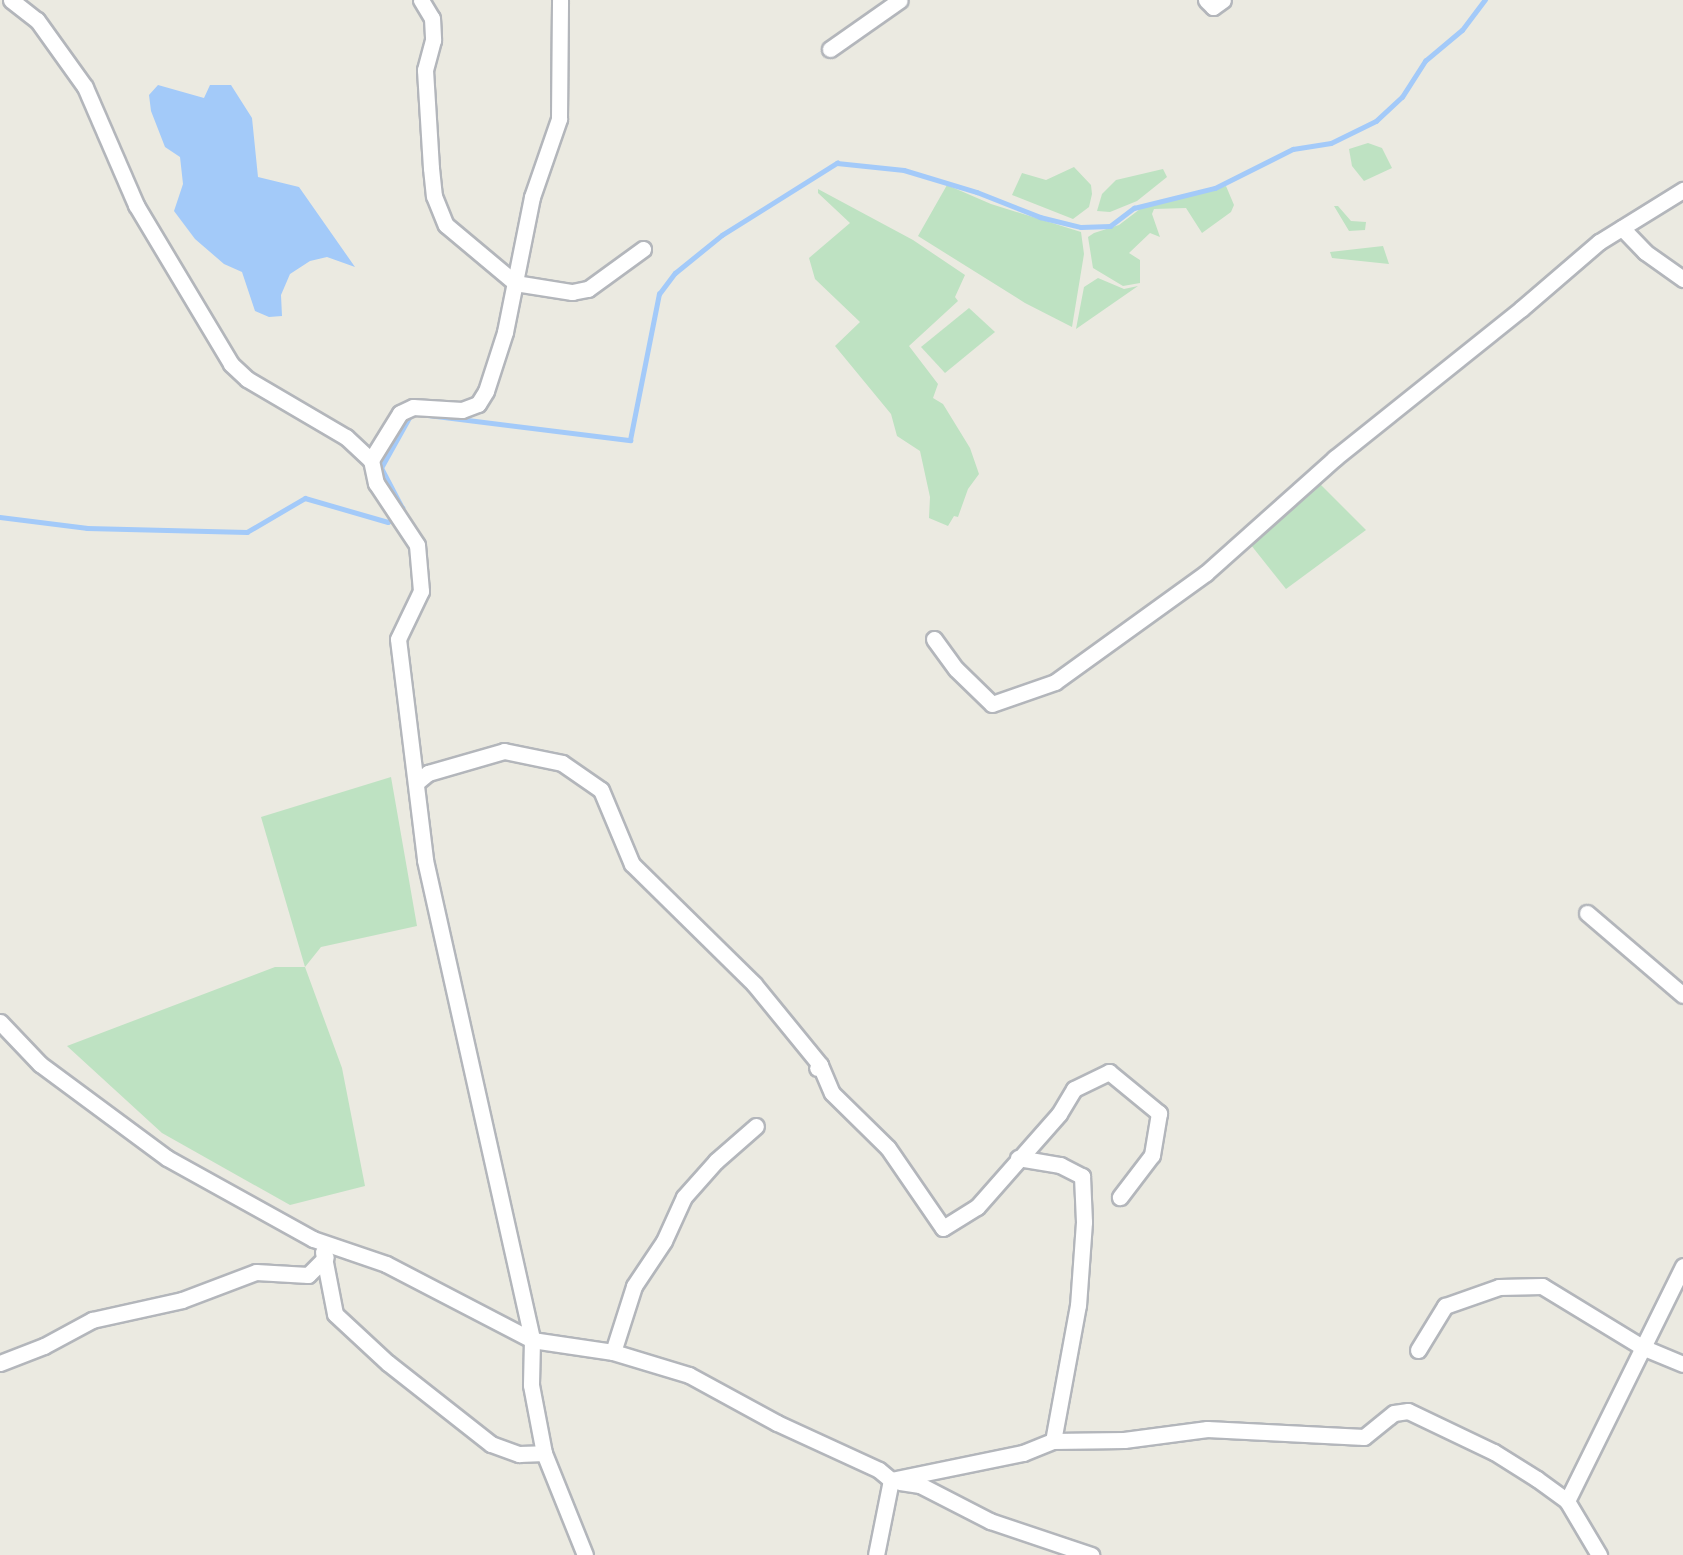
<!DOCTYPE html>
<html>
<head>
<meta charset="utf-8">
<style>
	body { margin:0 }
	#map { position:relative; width:1683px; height:1555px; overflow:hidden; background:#ebeae1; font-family:Arial,sans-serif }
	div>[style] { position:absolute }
	.green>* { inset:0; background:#bee2c2 }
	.water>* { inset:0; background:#a3caf9 }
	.stream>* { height:4.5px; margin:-2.25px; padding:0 2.25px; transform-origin:2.25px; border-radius:2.25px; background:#a3caf9 }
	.roads { filter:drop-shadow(2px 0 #b3b6bb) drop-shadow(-2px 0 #b3b6bb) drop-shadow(0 2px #b3b6bb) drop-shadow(0 -2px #b3b6bb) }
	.street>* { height:15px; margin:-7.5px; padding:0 7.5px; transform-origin:7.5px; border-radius:7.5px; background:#fff }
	span { translate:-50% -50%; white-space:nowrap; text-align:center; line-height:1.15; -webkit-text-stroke:4.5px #fff; paint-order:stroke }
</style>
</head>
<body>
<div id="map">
	<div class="green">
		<i style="clip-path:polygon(1368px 143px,1382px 148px,1392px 168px,1364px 181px,1352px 166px,1349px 149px)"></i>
		<i style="clip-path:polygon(1074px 167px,1091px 185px,1092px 194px,1089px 207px,1073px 219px,1012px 195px,1022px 173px,1046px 180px)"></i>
		<i style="clip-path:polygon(1163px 169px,1167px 177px,1137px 201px,1110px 212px,1097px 211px,1102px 194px,1116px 180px)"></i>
		<i style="clip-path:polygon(947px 185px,991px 204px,1081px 232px,1084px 254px,1072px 327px,1025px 303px,918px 236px)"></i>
		<i style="clip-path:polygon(1226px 186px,1234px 205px,1231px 212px,1202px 233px,1186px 208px,1154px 209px,1152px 214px,1160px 237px,1150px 233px,1129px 253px,1140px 260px,1140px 283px,1123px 286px,1093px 268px,1088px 237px,1094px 233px,1119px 225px,1144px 206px)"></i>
		<i style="clip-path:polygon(818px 189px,913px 240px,965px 275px,955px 297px,958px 301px,909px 346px,938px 384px,933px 398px,943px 404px,970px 448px,979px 474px,968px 489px,958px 517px,954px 516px,948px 526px,929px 518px,930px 497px,920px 451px,897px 436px,891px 414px,835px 346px,860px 322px,815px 279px,809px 258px,850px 223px,818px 193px)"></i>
		<i style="clip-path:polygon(1334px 206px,1338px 206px,1351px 221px,1366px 222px,1365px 230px,1349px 231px)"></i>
		<i style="clip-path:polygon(1383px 246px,1389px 264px,1332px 258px,1330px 252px)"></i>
		<i style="clip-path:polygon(1098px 278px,1124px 289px,1138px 286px,1076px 329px,1084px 287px)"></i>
		<i style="clip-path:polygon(969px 308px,995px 332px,945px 373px,921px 347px)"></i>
		<i style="clip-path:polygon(1317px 481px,1366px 530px,1286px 589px,1247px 540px)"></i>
		<i style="clip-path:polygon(391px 777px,417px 926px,321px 947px,305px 967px,342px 1068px,365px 1186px,290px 1205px,162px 1133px,67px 1046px,275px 967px,305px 967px,261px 817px)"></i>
	</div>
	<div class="water">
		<i style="clip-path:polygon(158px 85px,204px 98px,210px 85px,231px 85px,252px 118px,258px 177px,299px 187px,355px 267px,327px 257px,310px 261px,290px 274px,281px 295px,282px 316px,269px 317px,255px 311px,242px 272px,224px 264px,195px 239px,174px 211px,183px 184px,180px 157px,165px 147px,151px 111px,149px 95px)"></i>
	</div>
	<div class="stream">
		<i style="left:428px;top:415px;width:204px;rotate:7.1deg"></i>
		<i style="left:630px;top:440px;width:149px;rotate:-78.8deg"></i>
		<i style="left:659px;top:294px;width:26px;rotate:-53deg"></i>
		<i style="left:675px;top:273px;width:60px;rotate:-39deg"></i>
		<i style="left:722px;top:235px;width:136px;rotate:-32.1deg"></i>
		<i style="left:837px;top:163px;width:67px;rotate:6deg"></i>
		<i style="left:904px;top:170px;width:76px;rotate:16.8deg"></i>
		<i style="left:977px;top:192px;width:68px;rotate:21.6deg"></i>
		<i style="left:1040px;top:217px;width:42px;rotate:13.7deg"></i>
		<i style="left:1081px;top:227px;width:29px;rotate:-2deg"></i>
		<i style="left:1110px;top:226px;width:30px;rotate:-37deg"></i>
		<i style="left:1134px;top:208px;width:83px;rotate:-13.9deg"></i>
		<i style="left:1215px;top:188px;width:87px;rotate:-26.6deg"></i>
		<i style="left:1293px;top:149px;width:38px;rotate:-9deg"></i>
		<i style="left:1331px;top:143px;width:50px;rotate:-26.1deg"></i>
		<i style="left:1376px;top:121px;width:35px;rotate:-43deg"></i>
		<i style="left:1402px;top:97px;width:43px;rotate:-57.4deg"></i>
		<i style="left:1425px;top:61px;width:48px;rotate:-40deg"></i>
		<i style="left:1462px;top:30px;width:38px;rotate:-53deg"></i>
		<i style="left:0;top:517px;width:88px;rotate:7.2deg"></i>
		<i style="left:87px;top:528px;width:160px;rotate:1.4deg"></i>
		<i style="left:247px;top:532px;width:67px;rotate:-30.4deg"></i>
		<i style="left:305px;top:498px;width:86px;rotate:16.1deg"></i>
		<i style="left:388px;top:522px;width:20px;rotate:-45deg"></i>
		<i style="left:402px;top:508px;width:45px;rotate:-117.7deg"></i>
		<i style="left:381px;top:468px;width:62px;rotate:-60.9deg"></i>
	</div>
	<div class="roads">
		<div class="street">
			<i style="left:11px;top:0;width:33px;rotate:38deg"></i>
			<i style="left:37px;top:20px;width:82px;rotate:54.4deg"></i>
			<i style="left:85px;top:87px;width:129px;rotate:66.6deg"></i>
			<i style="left:136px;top:205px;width:185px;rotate:59.1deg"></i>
			<i style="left:231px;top:364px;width:22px;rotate:43deg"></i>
			<i style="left:247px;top:379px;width:115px;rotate:30.4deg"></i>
			<i style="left:346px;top:437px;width:34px;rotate:43deg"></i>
			<i style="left:371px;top:460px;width:55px;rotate:-58.3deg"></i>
			<i style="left:400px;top:413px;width:14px;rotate:-25deg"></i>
			<i style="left:413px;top:407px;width:49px;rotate:3.5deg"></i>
			<i style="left:462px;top:410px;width:17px;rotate:-21deg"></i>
			<i style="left:478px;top:404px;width:15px;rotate:-58deg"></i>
			<i style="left:486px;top:391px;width:62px;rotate:-72.1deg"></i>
			<i style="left:505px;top:332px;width:138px;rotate:-78.7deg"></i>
			<i style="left:532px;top:197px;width:83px;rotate:-70.9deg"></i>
			<i style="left:559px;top:119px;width:119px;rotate:-89.5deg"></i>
			<i style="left:421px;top:0;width:21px;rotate:59deg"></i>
			<i style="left:432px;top:18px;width:22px;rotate:87deg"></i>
			<i style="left:433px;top:40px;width:31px;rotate:105deg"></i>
			<i style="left:425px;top:70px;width:98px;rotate:86.5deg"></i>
			<i style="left:431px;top:168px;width:28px;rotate:84deg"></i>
			<i style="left:434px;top:196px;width:31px;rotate:68deg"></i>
			<i style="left:446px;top:225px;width:90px;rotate:40deg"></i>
			<i style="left:515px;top:283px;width:58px;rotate:9deg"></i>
			<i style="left:572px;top:292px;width:16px;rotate:-11deg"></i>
			<i style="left:588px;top:289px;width:68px;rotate:-36deg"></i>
			<i style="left:1206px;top:0;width:10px;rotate:45deg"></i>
			<i style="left:1213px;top:7px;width:12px;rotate:-35deg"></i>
			<i style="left:830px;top:49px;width:85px;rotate:-35deg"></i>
			<i style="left:1622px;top:228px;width:33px;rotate:46deg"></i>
			<i style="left:1645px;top:252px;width:47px;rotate:35.4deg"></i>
			<i style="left:371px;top:460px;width:24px;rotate:78deg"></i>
			<i style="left:376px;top:483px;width:74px;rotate:56.5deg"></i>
			<i style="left:417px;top:545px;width:46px;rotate:85deg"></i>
			<i style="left:421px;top:591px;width:53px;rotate:115.6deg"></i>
			<i style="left:398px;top:639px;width:223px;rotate:83deg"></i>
			<i style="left:425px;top:860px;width:492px;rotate:77.4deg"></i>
			<i style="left:532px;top:1340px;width:45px;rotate:91.3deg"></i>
			<i style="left:531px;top:1385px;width:69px;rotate:79.2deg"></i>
			<i style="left:544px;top:1453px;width:110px;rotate:68.1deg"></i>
			<i style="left:934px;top:639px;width:37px;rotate:54deg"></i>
			<i style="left:956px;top:669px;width:50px;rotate:44.2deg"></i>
			<i style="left:992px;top:704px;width:67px;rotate:-19.2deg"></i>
			<i style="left:1055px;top:682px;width:186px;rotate:-35.8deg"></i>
			<i style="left:1206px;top:573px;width:173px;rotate:-41.7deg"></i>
			<i style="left:1335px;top:458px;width:238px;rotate:-38.7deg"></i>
			<i style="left:1521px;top:309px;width:103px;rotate:-40.7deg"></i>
			<i style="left:1599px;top:242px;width:99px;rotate:-31.8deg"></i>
			<i style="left:416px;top:783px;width:16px;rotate:-40deg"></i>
			<i style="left:428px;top:773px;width:79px;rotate:-16.1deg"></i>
			<i style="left:504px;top:751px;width:59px;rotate:11.7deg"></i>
			<i style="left:562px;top:763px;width:47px;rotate:34.7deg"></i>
			<i style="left:601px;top:790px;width:80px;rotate:67.3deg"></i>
			<i style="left:632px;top:864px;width:171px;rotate:44.5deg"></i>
			<i style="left:754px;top:984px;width:104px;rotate:50.8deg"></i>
			<i style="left:820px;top:1065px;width:4px;rotate:135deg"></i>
			<i style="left:1587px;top:913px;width:126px;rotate:40.5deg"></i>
			<i style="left:0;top:1022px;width:58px;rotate:46.4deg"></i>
			<i style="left:40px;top:1064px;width:158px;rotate:36.5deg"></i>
			<i style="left:167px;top:1158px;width:167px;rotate:29deg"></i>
			<i style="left:313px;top:1239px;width:77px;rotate:18.9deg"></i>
			<i style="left:386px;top:1264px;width:165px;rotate:27.5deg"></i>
			<i style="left:532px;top:1340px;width:82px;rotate:8.4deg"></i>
			<i style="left:613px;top:1352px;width:79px;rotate:16.8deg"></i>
			<i style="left:689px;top:1375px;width:100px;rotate:28.6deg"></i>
			<i style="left:777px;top:1423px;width:112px;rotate:24.7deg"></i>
			<i style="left:879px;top:1470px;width:16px;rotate:40deg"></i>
			<i style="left:891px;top:1480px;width:76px;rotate:101.3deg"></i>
			<i style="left:820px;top:1065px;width:30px;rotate:67deg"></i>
			<i style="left:832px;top:1093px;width:78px;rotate:44.5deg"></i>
			<i style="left:888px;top:1148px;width:97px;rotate:55.5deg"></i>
			<i style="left:943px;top:1228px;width:40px;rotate:-32deg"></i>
			<i style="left:977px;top:1207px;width:124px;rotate:-48.6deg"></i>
			<i style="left:1059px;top:1114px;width:29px;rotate:-59deg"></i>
			<i style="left:1074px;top:1089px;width:39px;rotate:-26deg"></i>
			<i style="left:1109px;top:1072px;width:65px;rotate:39.4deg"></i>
			<i style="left:1159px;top:1113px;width:43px;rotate:99.5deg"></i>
			<i style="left:1152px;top:1155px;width:53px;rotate:127.3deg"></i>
			<i style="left:1018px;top:1158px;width:43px;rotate:9.5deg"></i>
			<i style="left:1060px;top:1165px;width:25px;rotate:27deg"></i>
			<i style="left:1082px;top:1176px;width:46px;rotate:87.5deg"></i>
			<i style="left:1084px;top:1222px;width:83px;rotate:94.1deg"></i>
			<i style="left:1078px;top:1305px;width:138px;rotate:100.4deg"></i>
			<i style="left:323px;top:1252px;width:63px;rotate:79deg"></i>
			<i style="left:335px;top:1314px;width:72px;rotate:42.8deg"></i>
			<i style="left:388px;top:1363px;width:131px;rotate:38.2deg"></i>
			<i style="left:491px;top:1444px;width:30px;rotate:20deg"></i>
			<i style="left:519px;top:1454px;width:25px;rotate:-2deg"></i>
			<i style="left:1418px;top:1350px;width:52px;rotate:-58.5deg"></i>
			<i style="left:1445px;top:1306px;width:57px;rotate:-19.4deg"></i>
			<i style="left:1499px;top:1287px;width:43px;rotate:-1.3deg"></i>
			<i style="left:1542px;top:1286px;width:117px;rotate:31.4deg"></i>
			<i style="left:1642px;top:1347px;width:44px;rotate:22.5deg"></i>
			<i style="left:613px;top:1352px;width:69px;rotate:-72.3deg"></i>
			<i style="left:634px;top:1286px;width:54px;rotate:-56.3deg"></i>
			<i style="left:664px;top:1241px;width:48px;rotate:-65.6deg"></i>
			<i style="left:684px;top:1197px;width:48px;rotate:-48.4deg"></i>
			<i style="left:716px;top:1161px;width:53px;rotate:-41.2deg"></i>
			<i style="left:0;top:1363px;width:47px;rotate:-21.1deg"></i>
			<i style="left:44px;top:1346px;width:55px;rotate:-28.4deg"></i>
			<i style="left:92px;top:1320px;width:92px;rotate:-12.5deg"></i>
			<i style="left:182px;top:1300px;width:79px;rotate:-20.7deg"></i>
			<i style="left:256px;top:1272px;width:52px;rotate:3.3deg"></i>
			<i style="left:308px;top:1275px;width:25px;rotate:-45deg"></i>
			<i style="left:891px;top:1480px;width:135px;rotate:-11.6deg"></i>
			<i style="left:1023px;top:1453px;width:32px;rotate:-22deg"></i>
			<i style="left:1053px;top:1441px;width:71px;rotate:-0.8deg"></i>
			<i style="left:1124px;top:1440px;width:84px;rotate:-7.5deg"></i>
			<i style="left:1207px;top:1429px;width:157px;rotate:2.9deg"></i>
			<i style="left:1364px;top:1437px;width:38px;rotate:-39deg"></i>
			<i style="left:1394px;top:1413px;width:14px;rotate:-8deg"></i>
			<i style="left:1408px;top:1411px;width:95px;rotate:25.5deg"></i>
			<i style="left:1494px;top:1452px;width:51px;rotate:32.1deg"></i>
			<i style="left:1537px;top:1479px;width:37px;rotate:36deg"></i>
			<i style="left:1567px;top:1501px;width:63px;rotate:59.3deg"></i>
			<i style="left:900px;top:1482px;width:20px;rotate:9deg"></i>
			<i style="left:920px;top:1485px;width:79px;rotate:27.2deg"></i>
			<i style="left:990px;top:1521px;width:107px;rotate:18.6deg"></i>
			<i style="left:1567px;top:1501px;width:262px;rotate:-63.7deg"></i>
		</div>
	</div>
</div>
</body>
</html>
